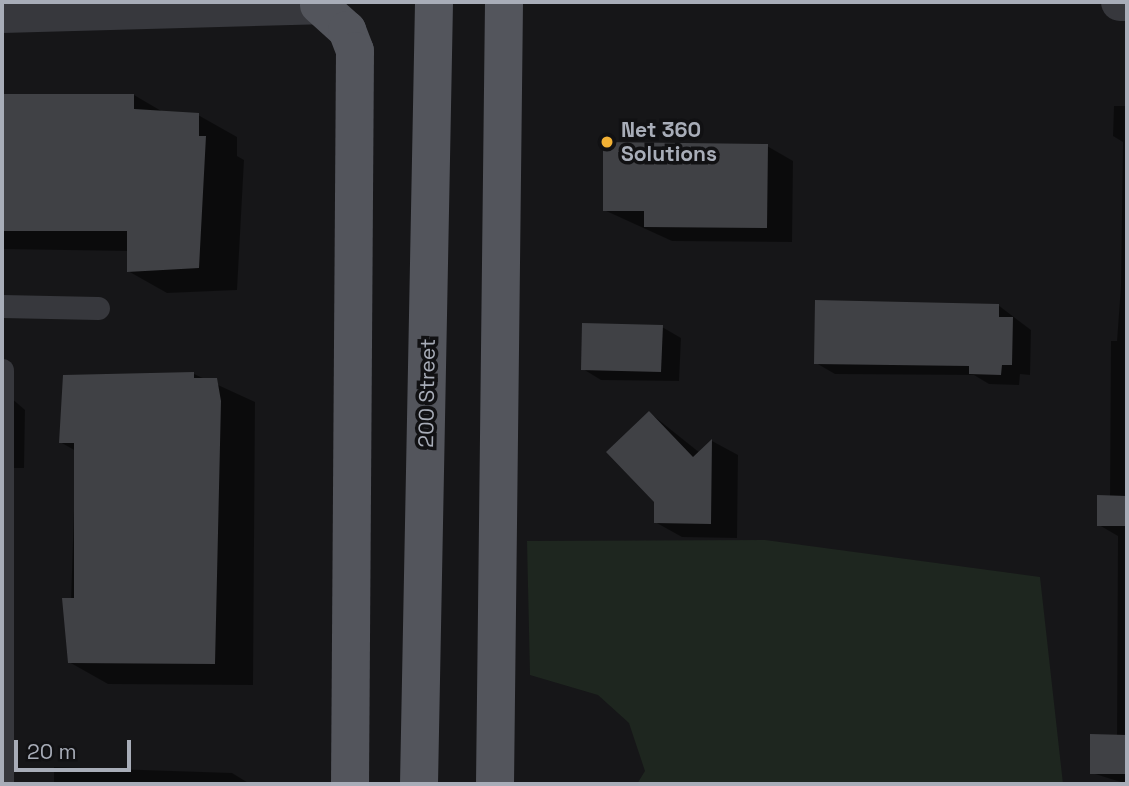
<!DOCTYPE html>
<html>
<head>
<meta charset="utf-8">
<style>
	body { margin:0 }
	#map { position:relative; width:1129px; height:786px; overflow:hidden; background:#161618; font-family:"Space Grotesk",sans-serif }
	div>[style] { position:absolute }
	.green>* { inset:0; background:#1e261f }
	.shadow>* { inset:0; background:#0007 }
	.building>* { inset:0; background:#404145 }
	.service>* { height:23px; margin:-11.5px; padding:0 11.5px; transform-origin:11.5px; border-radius:11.5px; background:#37383d }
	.tertiary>* { height:38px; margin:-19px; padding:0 19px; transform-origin:19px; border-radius:19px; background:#37383d }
	.primary>* { height:38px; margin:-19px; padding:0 19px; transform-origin:19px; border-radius:19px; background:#53555c }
	.dots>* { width:19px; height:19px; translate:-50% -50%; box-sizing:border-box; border:4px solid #111113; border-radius:50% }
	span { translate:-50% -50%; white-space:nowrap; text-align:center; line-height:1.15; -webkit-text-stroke:7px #111113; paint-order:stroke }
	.poi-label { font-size:21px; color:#a8adb8; font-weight:700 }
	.left { translate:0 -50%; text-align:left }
	.street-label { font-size:21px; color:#a8adb8 }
	.frame { position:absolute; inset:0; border:4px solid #a8adb8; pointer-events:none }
	.scale { position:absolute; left:14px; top:740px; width:117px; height:32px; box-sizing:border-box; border:4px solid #a8adb8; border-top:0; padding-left:9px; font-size:21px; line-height:24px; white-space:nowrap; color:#a8adb8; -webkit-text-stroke:5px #111113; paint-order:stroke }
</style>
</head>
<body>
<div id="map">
	<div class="green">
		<i style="clip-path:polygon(765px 540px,1040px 577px,1063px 784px,637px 784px,645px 771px,629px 723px,598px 695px,530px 675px,527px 541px)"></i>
	</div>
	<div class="shadow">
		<i style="clip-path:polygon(134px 95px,163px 112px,198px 115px,237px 137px,237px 156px,244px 160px,237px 290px,167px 293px,128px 271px,128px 251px,2px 249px,2px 97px)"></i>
		<i style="clip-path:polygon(1114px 106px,1127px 106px,1127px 784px,1092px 773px,1117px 737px,1118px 536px,1099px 525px,1110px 497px,1111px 341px,1117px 341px,1121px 286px,1123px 142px,1113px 136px)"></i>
		<i style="clip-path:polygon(767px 146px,793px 161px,792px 242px,672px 241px,604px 210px)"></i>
		<i style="clip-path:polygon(998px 305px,1031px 330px,1030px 375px,1020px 374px,1019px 385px,989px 384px,974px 375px,835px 374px,816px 363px)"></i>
		<i style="clip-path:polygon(662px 327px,681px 338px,679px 381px,601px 380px,583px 369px)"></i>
		<i style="clip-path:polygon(194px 374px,255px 402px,253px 685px,108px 684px,69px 662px,76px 451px,60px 442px)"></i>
		<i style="clip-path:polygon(2px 390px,25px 410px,24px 468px,2px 468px)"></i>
		<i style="clip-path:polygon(650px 413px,700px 453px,712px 441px,738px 455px,737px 538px,682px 537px,655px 522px)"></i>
		<i style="clip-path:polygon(54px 767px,232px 773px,250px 784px,54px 784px)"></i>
	</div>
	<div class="building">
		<i style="clip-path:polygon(2px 94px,134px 94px,134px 109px,199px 113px,199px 136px,206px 136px,199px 268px,127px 272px,127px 231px,2px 231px)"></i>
		<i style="clip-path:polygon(603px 142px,768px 144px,767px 228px,644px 227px,644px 211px,603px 211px)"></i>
		<i style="clip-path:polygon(815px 300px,999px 304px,999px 317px,1013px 317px,1012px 365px,1002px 365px,1001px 375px,969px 374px,969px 366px,814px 364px)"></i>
		<i style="clip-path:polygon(582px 323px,663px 325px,661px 372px,581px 370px)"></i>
		<i style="clip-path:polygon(194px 372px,194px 378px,217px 378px,221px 401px,215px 664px,68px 663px,62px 598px,74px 598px,74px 443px,59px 443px,63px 375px)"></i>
		<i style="clip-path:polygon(649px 411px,693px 457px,712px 439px,711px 524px,654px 523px,654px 502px,606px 452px)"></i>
		<i style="clip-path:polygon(1097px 495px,1127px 496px,1127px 526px,1097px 526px)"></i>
		<i style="clip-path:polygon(1090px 734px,1127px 735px,1127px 774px,1090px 774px)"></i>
	</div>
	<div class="service">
		<i style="left:2px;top:306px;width:96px;rotate:1.2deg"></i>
		<i style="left:2px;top:370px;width:414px;rotate:90deg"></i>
	</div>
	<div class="tertiary">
		<i style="left:1120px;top:2px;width:7px"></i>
		<i style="left:2px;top:14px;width:317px;rotate:-1.6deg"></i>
	</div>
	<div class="primary">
		<i style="left:319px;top:5px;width:38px;rotate:42deg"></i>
		<i style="left:347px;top:30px;width:22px;rotate:69deg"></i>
		<i style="left:355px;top:51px;width:733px;rotate:90.39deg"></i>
		<i style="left:419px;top:784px;width:782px;rotate:-88.9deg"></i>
		<i style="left:495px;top:784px;width:782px;rotate:-89.34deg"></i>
	</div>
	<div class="dots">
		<i style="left:607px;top:142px;background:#f2b134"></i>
	</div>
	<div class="poi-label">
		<span class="left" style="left:621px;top:142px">Net 360<br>Solutions</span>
	</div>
	<div class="street-label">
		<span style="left:427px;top:393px;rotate:-89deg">200 Street</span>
	</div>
	<div class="frame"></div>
	<div class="scale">20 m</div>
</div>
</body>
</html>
